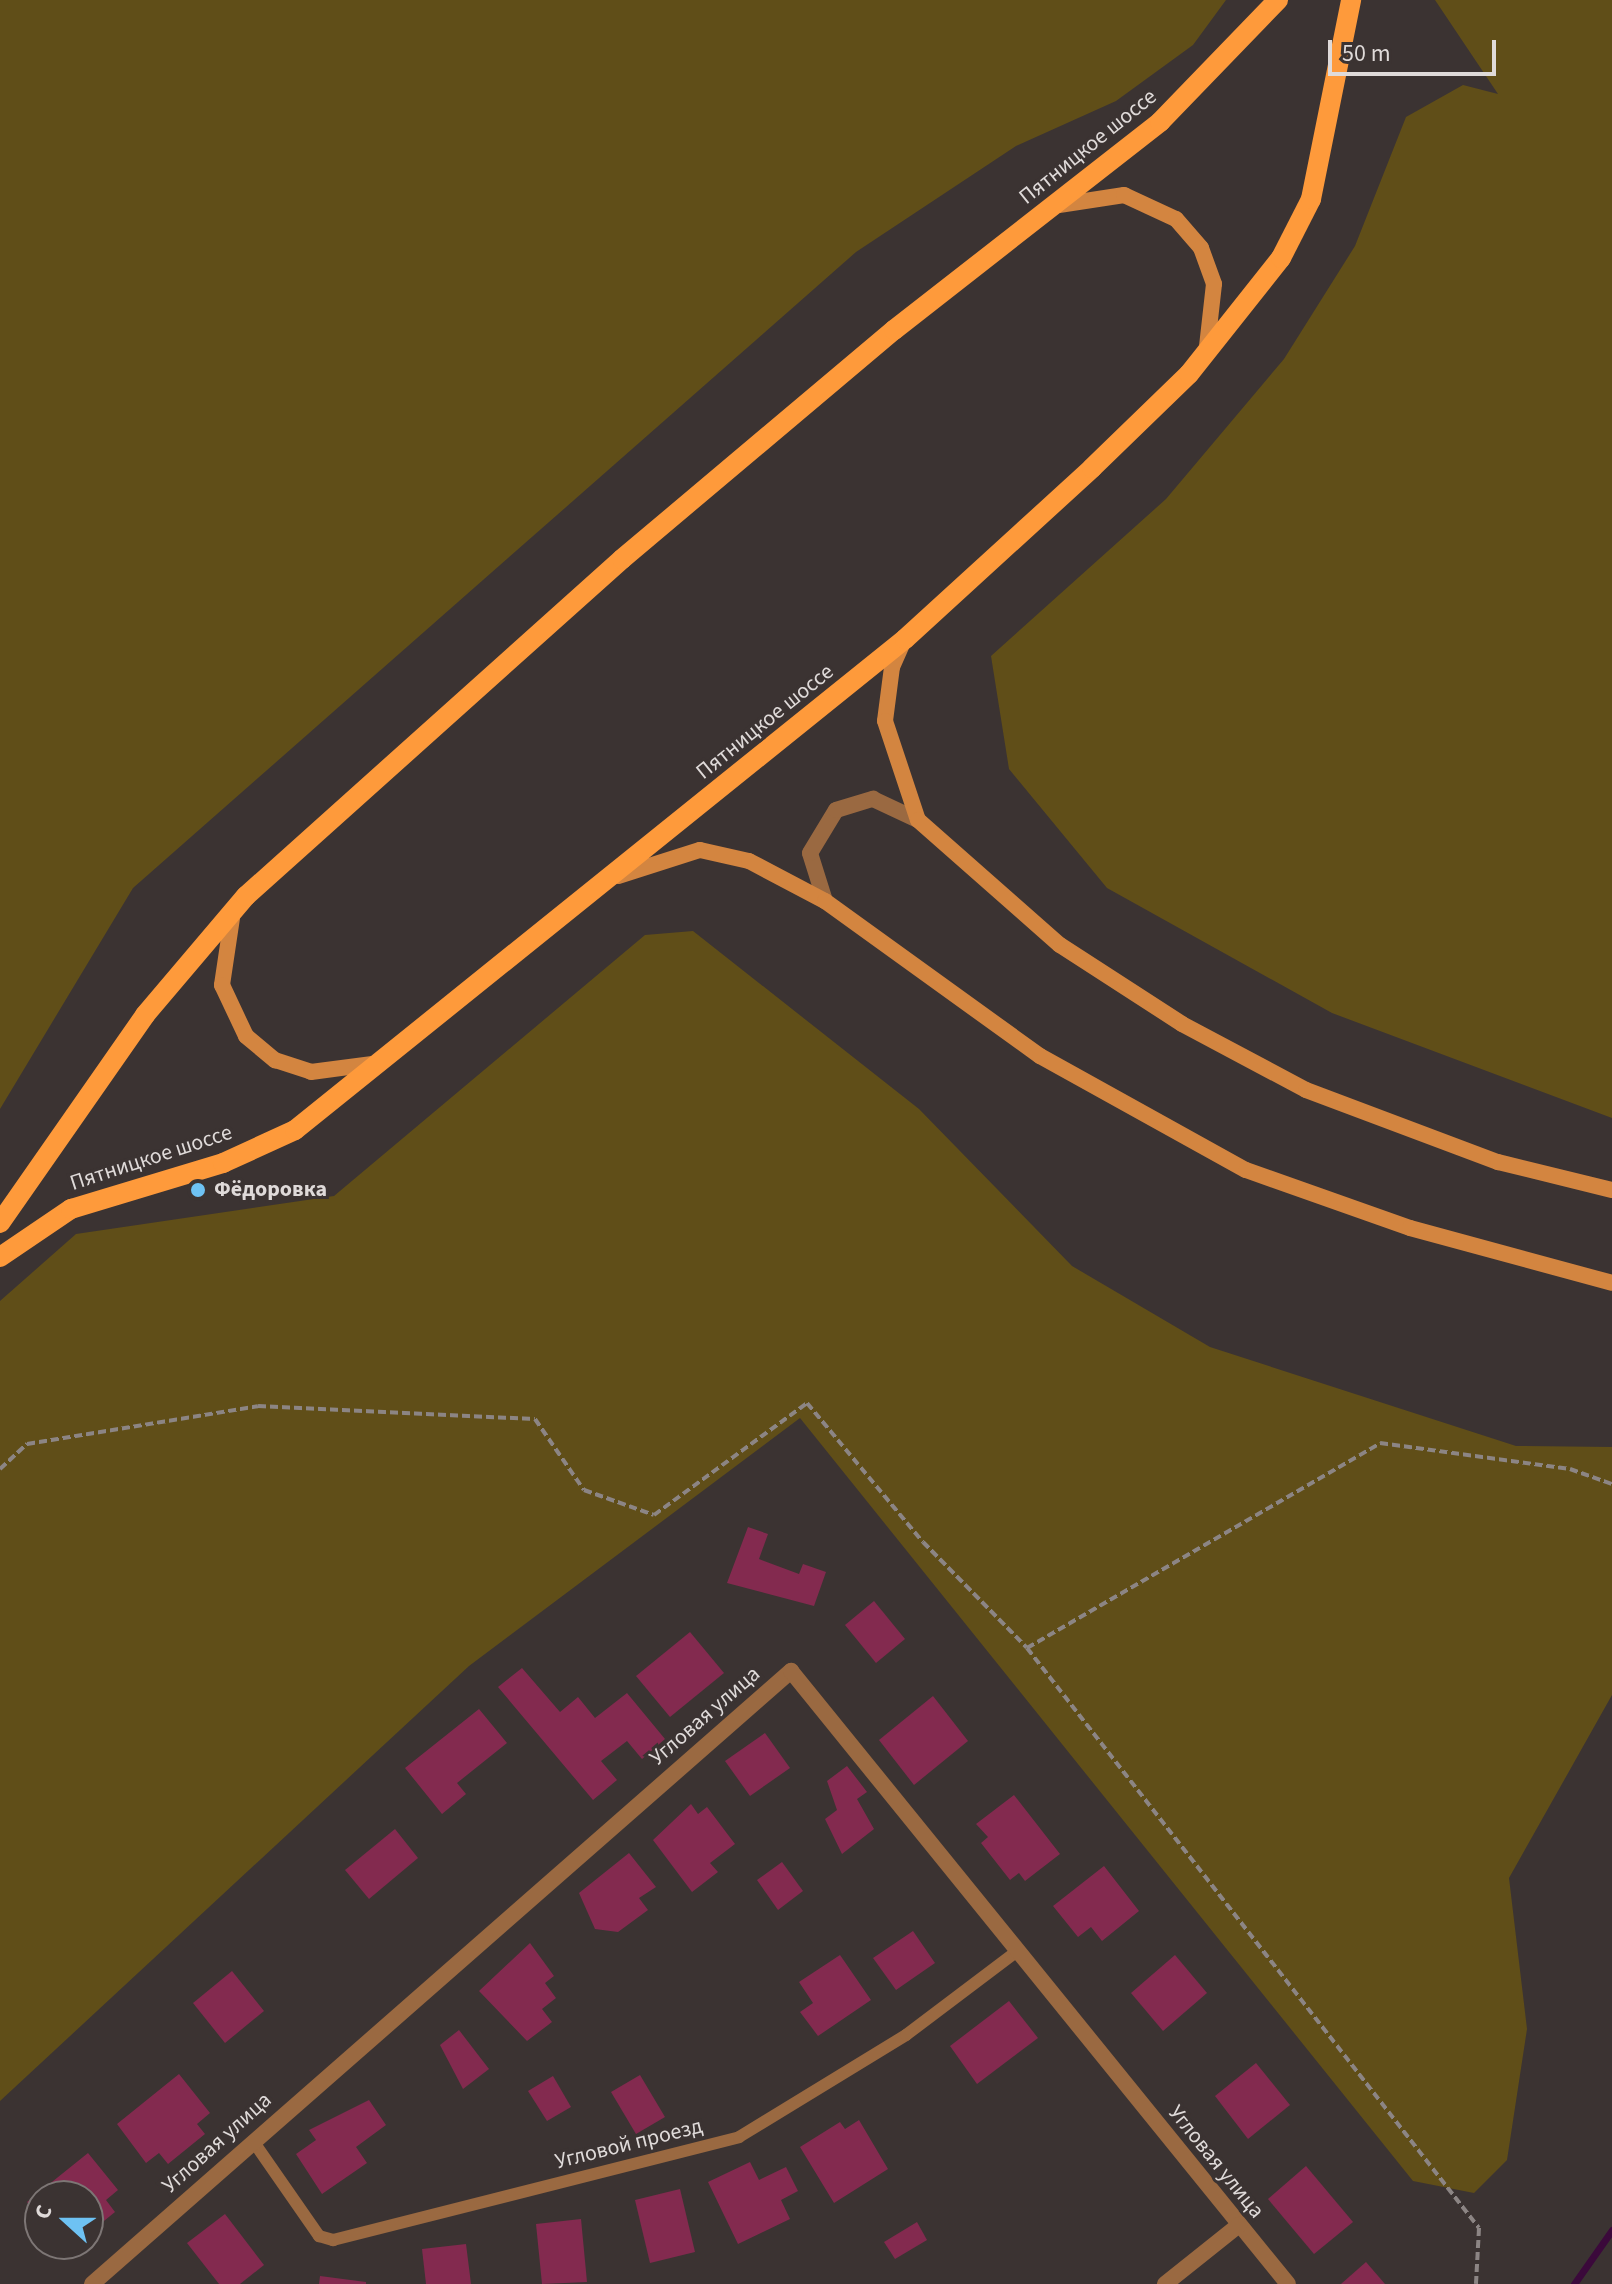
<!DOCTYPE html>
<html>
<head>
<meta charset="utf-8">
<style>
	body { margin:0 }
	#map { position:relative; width:1612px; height:2284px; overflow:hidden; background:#3b3332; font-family:"Source Sans 3",sans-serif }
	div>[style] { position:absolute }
	.green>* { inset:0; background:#604e18 }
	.stream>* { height:7px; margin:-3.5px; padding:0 3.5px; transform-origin:3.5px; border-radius:3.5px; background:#3b093b }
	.building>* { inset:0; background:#832a4f }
	.path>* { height:4px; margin-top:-2px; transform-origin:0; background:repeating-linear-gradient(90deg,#8c8584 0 8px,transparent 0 12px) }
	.lane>* { height:12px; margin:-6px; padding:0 6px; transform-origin:6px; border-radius:6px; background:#9a6941 }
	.street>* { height:16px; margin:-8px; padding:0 8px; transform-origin:8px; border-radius:8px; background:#9a6941 }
	.secondary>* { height:16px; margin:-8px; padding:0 8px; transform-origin:8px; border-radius:8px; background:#d38540 }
	.primary>* { height:20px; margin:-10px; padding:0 10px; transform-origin:10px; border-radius:10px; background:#fe9a3b }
	.dots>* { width:22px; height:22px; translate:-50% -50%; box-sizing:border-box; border:4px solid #3b3332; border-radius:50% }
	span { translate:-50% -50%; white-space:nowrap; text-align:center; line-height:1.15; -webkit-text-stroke:6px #3b3332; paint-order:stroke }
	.street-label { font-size:22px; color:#dfdad9 }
	.poi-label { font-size:22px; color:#dfdad9; font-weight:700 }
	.left { translate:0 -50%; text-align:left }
	.north { position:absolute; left:24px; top:2180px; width:80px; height:80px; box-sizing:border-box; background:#3b3332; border:2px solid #7d7675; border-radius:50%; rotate:291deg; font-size:22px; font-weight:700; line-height:32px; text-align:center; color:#dfdad9 }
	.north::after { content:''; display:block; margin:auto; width:28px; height:36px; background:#6ec2f3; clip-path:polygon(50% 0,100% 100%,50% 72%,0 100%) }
	.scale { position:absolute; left:1328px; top:40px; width:168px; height:36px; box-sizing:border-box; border:4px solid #dfdad9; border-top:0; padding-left:10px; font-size:24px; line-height:28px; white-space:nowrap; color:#dfdad9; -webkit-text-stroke:6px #3b3332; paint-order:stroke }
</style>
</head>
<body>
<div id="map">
	<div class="green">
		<i style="clip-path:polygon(0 0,1226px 0,1193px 45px,1116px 101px,1016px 146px,856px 252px,133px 888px,0 1109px)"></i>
		<i style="clip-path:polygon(1435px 0,1612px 0,1612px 1118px,1332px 1013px,1107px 888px,1009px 769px,991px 656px,1166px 499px,1284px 359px,1355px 246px,1406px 117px,1463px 85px,1498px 94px)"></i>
		<i style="clip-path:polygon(693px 931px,919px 1109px,1072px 1266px,1210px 1347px,1516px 1446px,1612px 1447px,1612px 1695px,1509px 1878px,1527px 2029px,1507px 2160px,1474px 2193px,1413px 2181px,800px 1418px,469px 1666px,0 2101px,0 1301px,76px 1234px,334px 1196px,645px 935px)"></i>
	</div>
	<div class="stream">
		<i style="left:1574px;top:2284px;width:66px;rotate:-54.9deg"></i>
	</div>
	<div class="building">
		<i style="clip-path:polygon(748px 1527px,768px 1534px,759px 1559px,799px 1574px,803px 1564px,826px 1572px,814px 1606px,727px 1583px)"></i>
		<i style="clip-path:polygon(874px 1601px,905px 1639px,876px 1663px,845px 1625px)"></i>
		<i style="clip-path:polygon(690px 1632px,724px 1673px,670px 1717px,636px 1676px)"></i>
		<i style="clip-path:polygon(522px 1668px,560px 1712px,578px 1697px,595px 1718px,627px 1693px,665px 1739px,642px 1759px,627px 1741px,601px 1761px,617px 1780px,593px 1800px,498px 1687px)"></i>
		<i style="clip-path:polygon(933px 1696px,968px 1741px,914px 1785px,879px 1740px)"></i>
		<i style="clip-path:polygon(479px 1709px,507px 1743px,457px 1783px,466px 1794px,442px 1814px,405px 1768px)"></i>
		<i style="clip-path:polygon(765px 1733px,790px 1768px,750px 1796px,725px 1761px)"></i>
		<i style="clip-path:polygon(847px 1766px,867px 1792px,857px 1799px,874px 1829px,842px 1854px,825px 1819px,837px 1810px,827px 1781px)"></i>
		<i style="clip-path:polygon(1014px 1795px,1060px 1854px,1025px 1881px,1019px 1873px,1010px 1880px,981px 1843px,988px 1837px,976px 1824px)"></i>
		<i style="clip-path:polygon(691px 1804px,698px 1814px,707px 1807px,735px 1844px,710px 1863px,718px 1872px,692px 1892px,653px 1840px)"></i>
		<i style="clip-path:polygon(395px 1829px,418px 1858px,369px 1899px,345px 1870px)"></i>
		<i style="clip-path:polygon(629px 1853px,656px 1887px,639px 1898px,648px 1910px,618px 1932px,595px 1929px,579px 1893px)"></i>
		<i style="clip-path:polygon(782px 1862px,803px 1891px,778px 1910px,757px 1880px)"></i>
		<i style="clip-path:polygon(1104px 1866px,1139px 1911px,1102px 1941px,1091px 1927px,1078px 1937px,1053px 1906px)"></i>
		<i style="clip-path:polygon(913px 1931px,935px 1963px,896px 1990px,873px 1958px)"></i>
		<i style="clip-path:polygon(530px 1943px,554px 1976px,545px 1983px,556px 1998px,542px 2009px,552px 2022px,527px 2041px,479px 1991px)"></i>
		<i style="clip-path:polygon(840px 1955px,871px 2000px,818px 2036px,800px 2012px,813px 2003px,799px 1982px)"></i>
		<i style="clip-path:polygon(1175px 1955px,1207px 1993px,1163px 2031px,1131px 1993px)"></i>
		<i style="clip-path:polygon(232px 1971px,264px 2011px,225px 2043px,193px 2003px)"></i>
		<i style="clip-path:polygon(1009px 2001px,1038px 2038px,977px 2084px,950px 2046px)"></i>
		<i style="clip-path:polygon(459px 2030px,489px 2069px,463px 2089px,440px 2045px)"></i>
		<i style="clip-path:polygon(1256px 2063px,1290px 2105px,1248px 2139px,1215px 2096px)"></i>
		<i style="clip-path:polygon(179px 2074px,210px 2113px,197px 2124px,205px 2134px,168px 2164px,159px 2153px,146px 2163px,117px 2124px)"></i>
		<i style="clip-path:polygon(640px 2075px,665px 2117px,636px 2134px,611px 2092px)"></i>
		<i style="clip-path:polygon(553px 2076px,571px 2107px,547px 2121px,528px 2091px)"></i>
		<i style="clip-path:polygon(369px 2100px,386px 2125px,356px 2147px,367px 2163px,322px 2194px,296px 2154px,316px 2140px,309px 2130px)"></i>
		<i style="clip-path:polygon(859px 2120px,888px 2169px,834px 2203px,800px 2147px,840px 2122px,845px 2129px)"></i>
		<i style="clip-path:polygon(88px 2153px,118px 2190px,106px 2200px,115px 2212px,88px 2234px,88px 2196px,40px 2196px,40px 2219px,27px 2202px)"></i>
		<i style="clip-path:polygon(750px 2162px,759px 2180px,786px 2167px,798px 2191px,781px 2200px,790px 2219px,738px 2244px,708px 2182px)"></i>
		<i style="clip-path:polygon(1306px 2166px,1353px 2222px,1314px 2254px,1268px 2199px)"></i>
		<i style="clip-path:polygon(680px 2189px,695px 2252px,650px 2263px,635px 2200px)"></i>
		<i style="clip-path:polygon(225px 2214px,264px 2265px,240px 2284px,219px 2284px,187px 2243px)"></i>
		<i style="clip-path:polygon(581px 2219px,587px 2282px,542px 2284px,536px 2224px)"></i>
		<i style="clip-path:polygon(917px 2222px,927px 2240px,895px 2259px,884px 2242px)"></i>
		<i style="clip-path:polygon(466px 2244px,471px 2284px,426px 2284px,422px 2249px)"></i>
		<i style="clip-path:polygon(1366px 2262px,1385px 2284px,1341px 2284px)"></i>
		<i style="clip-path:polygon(320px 2276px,366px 2282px,366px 2284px,319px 2284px)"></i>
	</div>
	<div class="path">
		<i style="left:0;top:1469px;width:37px;rotate:-43deg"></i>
		<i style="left:27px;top:1444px;width:234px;rotate:-9.3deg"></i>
		<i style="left:258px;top:1406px;width:277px;rotate:2.7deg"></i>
		<i style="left:535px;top:1419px;width:86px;rotate:55.4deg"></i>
		<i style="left:584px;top:1490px;width:74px;rotate:19.7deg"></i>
		<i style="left:654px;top:1515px;width:190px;rotate:-36.2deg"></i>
		<i style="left:807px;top:1403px;width:181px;rotate:50.2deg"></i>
		<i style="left:923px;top:1542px;width:148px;rotate:45.5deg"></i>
		<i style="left:1027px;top:1648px;width:735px;rotate:52.07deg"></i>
		<i style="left:1479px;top:2228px;width:56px;rotate:93.1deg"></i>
		<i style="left:1027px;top:1648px;width:408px;rotate:-30.1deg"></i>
		<i style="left:1380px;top:1443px;width:192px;rotate:7.8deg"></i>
		<i style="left:1570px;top:1469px;width:45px;rotate:19.7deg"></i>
	</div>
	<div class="lane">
		<i style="left:253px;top:2141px;width:116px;rotate:55.2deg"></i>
		<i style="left:319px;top:2236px;width:15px;rotate:16deg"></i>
		<i style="left:333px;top:2240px;width:419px;rotate:-14.2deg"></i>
		<i style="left:739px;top:2137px;width:196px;rotate:-31.4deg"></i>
		<i style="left:906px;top:2035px;width:136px;rotate:-37deg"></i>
	</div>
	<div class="street">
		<i style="left:825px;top:901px;width:50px;rotate:-107.4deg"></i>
		<i style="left:810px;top:853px;width:50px;rotate:-58.8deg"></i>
		<i style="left:836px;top:810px;width:39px;rotate:-17deg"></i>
		<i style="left:873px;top:799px;width:50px;rotate:25deg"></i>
		<i style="left:92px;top:2284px;width:930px;rotate:-41.25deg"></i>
		<i style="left:791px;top:1671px;width:789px;rotate:50.97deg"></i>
		<i style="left:1165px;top:2284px;width:95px;rotate:-38.6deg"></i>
	</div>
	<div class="secondary">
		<i style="left:1059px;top:205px;width:66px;rotate:-8.7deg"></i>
		<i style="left:1124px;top:195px;width:57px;rotate:24.8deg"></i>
		<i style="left:1176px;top:219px;width:38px;rotate:49deg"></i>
		<i style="left:1201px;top:248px;width:38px;rotate:70deg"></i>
		<i style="left:1214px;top:284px;width:62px;rotate:96.4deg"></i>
		<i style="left:904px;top:640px;width:30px;rotate:114deg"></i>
		<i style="left:892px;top:667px;width:54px;rotate:97.4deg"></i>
		<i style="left:885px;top:721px;width:104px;rotate:71.6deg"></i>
		<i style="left:918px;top:820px;width:189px;rotate:41.4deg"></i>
		<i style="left:1060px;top:945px;width:145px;rotate:32.9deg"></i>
		<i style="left:1182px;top:1024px;width:140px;rotate:28deg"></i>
		<i style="left:1306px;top:1090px;width:205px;rotate:20.6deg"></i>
		<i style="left:1498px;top:1162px;width:117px;rotate:13.8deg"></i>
		<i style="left:618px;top:876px;width:86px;rotate:-17.6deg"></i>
		<i style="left:700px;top:850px;width:50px;rotate:12.7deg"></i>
		<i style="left:749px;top:861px;width:86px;rotate:27.8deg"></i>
		<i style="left:825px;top:901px;width:265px;rotate:35.8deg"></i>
		<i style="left:1040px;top:1056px;width:235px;rotate:29deg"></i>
		<i style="left:1246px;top:1170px;width:174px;rotate:19.5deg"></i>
		<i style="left:1410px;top:1228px;width:209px;rotate:15.2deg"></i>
		<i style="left:232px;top:918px;width:68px;rotate:98.5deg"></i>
		<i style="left:222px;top:985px;width:56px;rotate:64.8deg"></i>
		<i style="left:246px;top:1036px;width:38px;rotate:40deg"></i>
		<i style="left:275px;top:1060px;width:38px;rotate:18deg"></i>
		<i style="left:311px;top:1072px;width:62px;rotate:-7.5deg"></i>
	</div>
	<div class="primary">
		<i style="left:0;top:1223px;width:254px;rotate:-55.1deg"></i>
		<i style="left:145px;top:1015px;width:156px;rotate:-49.7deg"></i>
		<i style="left:246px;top:896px;width:505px;rotate:-41.87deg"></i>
		<i style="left:622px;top:559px;width:356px;rotate:-40.1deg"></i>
		<i style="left:894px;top:330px;width:338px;rotate:-38deg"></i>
		<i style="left:1160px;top:122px;width:170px;rotate:-46deg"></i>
		<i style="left:0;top:1257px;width:86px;rotate:-34.1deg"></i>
		<i style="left:71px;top:1209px;width:159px;rotate:-16.8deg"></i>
		<i style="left:223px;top:1163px;width:79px;rotate:-24.6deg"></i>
		<i style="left:295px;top:1130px;width:783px;rotate:-38.83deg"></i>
		<i style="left:905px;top:639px;width:253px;rotate:-42.4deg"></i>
		<i style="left:1092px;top:468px;width:135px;rotate:-44.1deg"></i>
		<i style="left:1189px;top:374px;width:148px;rotate:-51.6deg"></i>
		<i style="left:1281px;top:258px;width:66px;rotate:-63deg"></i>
		<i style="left:1311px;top:199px;width:203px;rotate:-78.6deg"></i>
	</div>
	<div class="dots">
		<i style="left:198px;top:1190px;background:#6ec2f3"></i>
	</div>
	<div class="street-label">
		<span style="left:1088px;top:147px;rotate:-39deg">Пятницкое шоссе</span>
		<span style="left:765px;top:722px;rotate:-39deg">Пятницкое шоссе</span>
		<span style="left:151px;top:1158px;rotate:-18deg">Пятницкое шоссе</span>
		<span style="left:705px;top:1716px;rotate:-41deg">Угловая улица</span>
		<span style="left:217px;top:2143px;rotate:-42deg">Угловая улица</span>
		<span style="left:629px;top:2144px;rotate:-14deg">Угловой проезд</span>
		<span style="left:1216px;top:2162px;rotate:51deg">Угловая улица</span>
	</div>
	<div class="poi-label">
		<span class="left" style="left:214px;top:1190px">Фёдоровка</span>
	</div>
	<div class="north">С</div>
	<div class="scale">50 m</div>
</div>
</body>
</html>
